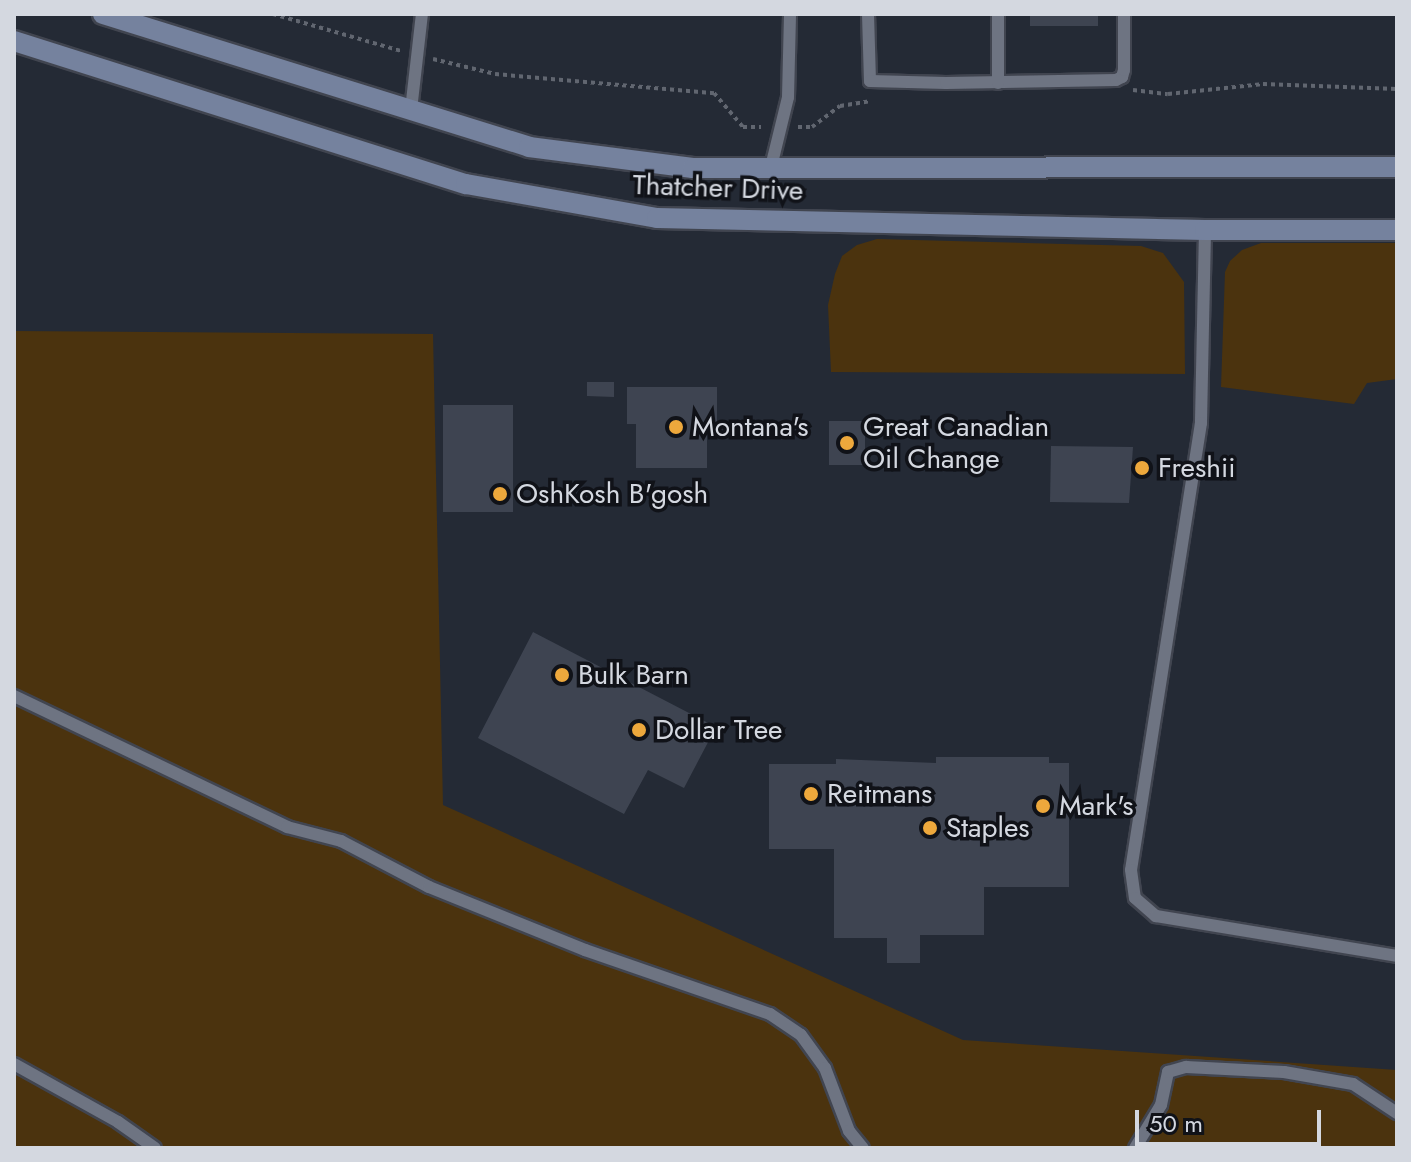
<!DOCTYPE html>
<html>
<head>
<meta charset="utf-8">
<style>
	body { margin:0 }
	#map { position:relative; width:1411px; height:1162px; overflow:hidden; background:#242a35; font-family:Jost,sans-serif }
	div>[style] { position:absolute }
	.green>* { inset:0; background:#4b330e }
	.building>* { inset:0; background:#3e4451 }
	.path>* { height:4px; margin-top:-2px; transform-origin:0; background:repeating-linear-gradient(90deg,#616670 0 4px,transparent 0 8px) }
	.roads { filter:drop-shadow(2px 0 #414550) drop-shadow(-2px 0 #414550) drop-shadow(0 2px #414550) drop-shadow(0 -2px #414550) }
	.service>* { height:12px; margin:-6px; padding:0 6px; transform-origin:6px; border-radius:6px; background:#6e7482 }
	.secondary>* { height:20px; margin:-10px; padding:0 10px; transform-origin:10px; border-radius:10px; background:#75829e }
	.dots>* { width:22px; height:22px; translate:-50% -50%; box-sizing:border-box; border:4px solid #101218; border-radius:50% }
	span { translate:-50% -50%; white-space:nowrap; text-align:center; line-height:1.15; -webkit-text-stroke:7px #101218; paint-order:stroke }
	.street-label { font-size:28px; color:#d4d8e0 }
	.poi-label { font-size:28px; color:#d4d8e0 }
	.left { translate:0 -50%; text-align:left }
	.frame { position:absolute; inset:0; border:16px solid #d4d8e0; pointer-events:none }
	.scale { position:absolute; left:1135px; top:1110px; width:186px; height:36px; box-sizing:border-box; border:4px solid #d4d8e0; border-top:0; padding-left:10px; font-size:24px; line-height:28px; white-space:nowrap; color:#d4d8e0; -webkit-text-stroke:6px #101218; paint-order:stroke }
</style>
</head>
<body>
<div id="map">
	<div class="green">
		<i style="clip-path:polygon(877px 239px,1141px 246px,1163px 253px,1184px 282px,1185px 374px,831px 372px,828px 305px,835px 274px,842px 256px,857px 245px)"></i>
		<i style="clip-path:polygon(1261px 243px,1397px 243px,1397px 379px,1367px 383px,1354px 404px,1221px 387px,1225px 272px,1230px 261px,1242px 250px)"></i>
		<i style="clip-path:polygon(14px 331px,433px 334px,443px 805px,963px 1040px,1397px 1070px,1397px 1148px,14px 1148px)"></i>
	</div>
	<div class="building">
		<i style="clip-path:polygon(1030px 14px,1098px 14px,1098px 26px,1030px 26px)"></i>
		<i style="clip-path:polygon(587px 382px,614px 382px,614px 397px,587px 396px)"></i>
		<i style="clip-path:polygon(627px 387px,717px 387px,717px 431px,707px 431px,707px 468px,636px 468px,636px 424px,627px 424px)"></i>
		<i style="clip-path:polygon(443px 405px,513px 405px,513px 512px,443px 512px)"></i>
		<i style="clip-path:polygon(829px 421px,865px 421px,865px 465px,829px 465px)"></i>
		<i style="clip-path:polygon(1051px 446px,1133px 447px,1129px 503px,1050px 502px)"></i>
		<i style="clip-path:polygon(533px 632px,716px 727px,684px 788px,648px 770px,624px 814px,478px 738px)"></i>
		<i style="clip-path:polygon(936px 757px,1049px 757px,1049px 763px,1069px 763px,1069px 887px,984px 887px,984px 935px,920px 935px,920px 963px,887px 963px,887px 938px,834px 938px,834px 849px,769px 849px,769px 764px,836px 764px,836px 759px,936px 763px)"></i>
	</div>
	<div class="path">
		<i style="left:273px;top:14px;width:133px;rotate:16.1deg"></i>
		<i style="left:433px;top:59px;width:64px;rotate:13.6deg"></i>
		<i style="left:495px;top:74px;width:220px;rotate:5deg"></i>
		<i style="left:714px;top:93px;width:45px;rotate:49.5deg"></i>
		<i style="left:743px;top:127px;width:18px"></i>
		<i style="left:1133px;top:90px;width:35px;rotate:7deg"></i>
		<i style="left:1168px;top:94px;width:96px;rotate:-6deg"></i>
		<i style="left:1263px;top:84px;width:134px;rotate:2.1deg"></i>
		<i style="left:798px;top:127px;width:14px"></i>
		<i style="left:812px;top:127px;width:35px;rotate:-37deg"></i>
		<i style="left:840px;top:106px;width:30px;rotate:-9deg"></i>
	</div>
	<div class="roads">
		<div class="service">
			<i style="left:868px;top:14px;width:67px;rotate:88.3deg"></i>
			<i style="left:870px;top:81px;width:76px;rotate:1.5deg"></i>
			<i style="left:946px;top:83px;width:170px;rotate:-1deg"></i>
			<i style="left:1116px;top:80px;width:7px;rotate:-27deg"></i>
			<i style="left:1122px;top:77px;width:7px;rotate:-74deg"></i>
			<i style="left:1124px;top:70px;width:56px;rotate:-90deg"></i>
			<i style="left:998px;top:14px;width:69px;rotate:90deg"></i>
			<i style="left:411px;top:110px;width:97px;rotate:-83.5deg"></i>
			<i style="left:771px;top:167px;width:72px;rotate:-76.3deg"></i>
			<i style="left:788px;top:97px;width:83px;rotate:-88.6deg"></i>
			<i style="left:1205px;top:230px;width:193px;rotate:91.2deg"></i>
			<i style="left:1201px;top:423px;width:452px;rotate:98.9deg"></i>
			<i style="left:1131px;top:870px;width:28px;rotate:82deg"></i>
			<i style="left:1135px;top:898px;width:28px;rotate:41deg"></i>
			<i style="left:1156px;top:916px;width:244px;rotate:9.4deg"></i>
			<i style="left:14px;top:696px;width:303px;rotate:25.6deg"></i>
			<i style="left:287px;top:827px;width:56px;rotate:14.5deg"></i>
			<i style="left:341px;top:841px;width:99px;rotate:27.6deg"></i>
			<i style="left:429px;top:887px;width:168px;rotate:22deg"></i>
			<i style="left:585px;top:950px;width:196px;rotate:19.1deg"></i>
			<i style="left:770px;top:1014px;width:37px;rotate:34deg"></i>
			<i style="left:801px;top:1035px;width:41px;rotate:54deg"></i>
			<i style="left:825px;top:1068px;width:67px;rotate:69.1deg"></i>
			<i style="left:849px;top:1131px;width:22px;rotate:51deg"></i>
			<i style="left:14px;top:1064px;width:119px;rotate:29.1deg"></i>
			<i style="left:118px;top:1122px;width:45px;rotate:35.1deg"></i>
			<i style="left:1135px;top:1148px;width:50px;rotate:-58.8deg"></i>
			<i style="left:1161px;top:1105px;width:34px;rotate:-78deg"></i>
			<i style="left:1168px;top:1072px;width:19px;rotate:-16deg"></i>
			<i style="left:1186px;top:1067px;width:98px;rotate:2.9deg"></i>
			<i style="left:1284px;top:1072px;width:70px;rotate:9.9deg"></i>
			<i style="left:1353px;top:1084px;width:53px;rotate:33.4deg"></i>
		</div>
		<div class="secondary">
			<i style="left:103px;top:14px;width:446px;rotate:17.3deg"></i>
			<i style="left:529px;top:147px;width:165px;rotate:7.3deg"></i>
			<i style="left:693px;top:168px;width:704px;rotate:-0.08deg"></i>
			<i style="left:14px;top:41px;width:474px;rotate:17.6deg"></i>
			<i style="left:466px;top:184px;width:194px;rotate:10.1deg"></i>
			<i style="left:657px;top:218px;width:548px;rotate:1.25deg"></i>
			<i style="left:1205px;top:230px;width:192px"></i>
		</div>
	</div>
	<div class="dots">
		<i style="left:676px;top:427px;background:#eda83c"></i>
		<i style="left:847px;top:443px;background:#eda83c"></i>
		<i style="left:1142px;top:468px;background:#eda83c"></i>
		<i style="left:500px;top:494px;background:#eda83c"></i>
		<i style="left:562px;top:675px;background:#eda83c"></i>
		<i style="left:639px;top:730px;background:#eda83c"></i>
		<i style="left:811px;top:794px;background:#eda83c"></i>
		<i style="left:1043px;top:806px;background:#eda83c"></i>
		<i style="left:930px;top:828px;background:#eda83c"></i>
	</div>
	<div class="street-label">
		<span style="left:718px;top:188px;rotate:2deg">Thatcher Drive</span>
	</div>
	<div class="poi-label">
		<span class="left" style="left:692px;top:427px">Montana's</span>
		<span class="left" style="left:863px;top:443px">Great Canadian<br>Oil Change</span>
		<span class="left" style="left:1158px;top:468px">Freshii</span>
		<span class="left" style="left:516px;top:494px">OshKosh B'gosh</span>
		<span class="left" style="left:578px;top:675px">Bulk Barn</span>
		<span class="left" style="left:655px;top:730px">Dollar Tree</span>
		<span class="left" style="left:827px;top:794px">Reitmans</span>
		<span class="left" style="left:1059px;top:806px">Mark's</span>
		<span class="left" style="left:946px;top:828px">Staples</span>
	</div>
	<div class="frame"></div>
	<div class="scale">50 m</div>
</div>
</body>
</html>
